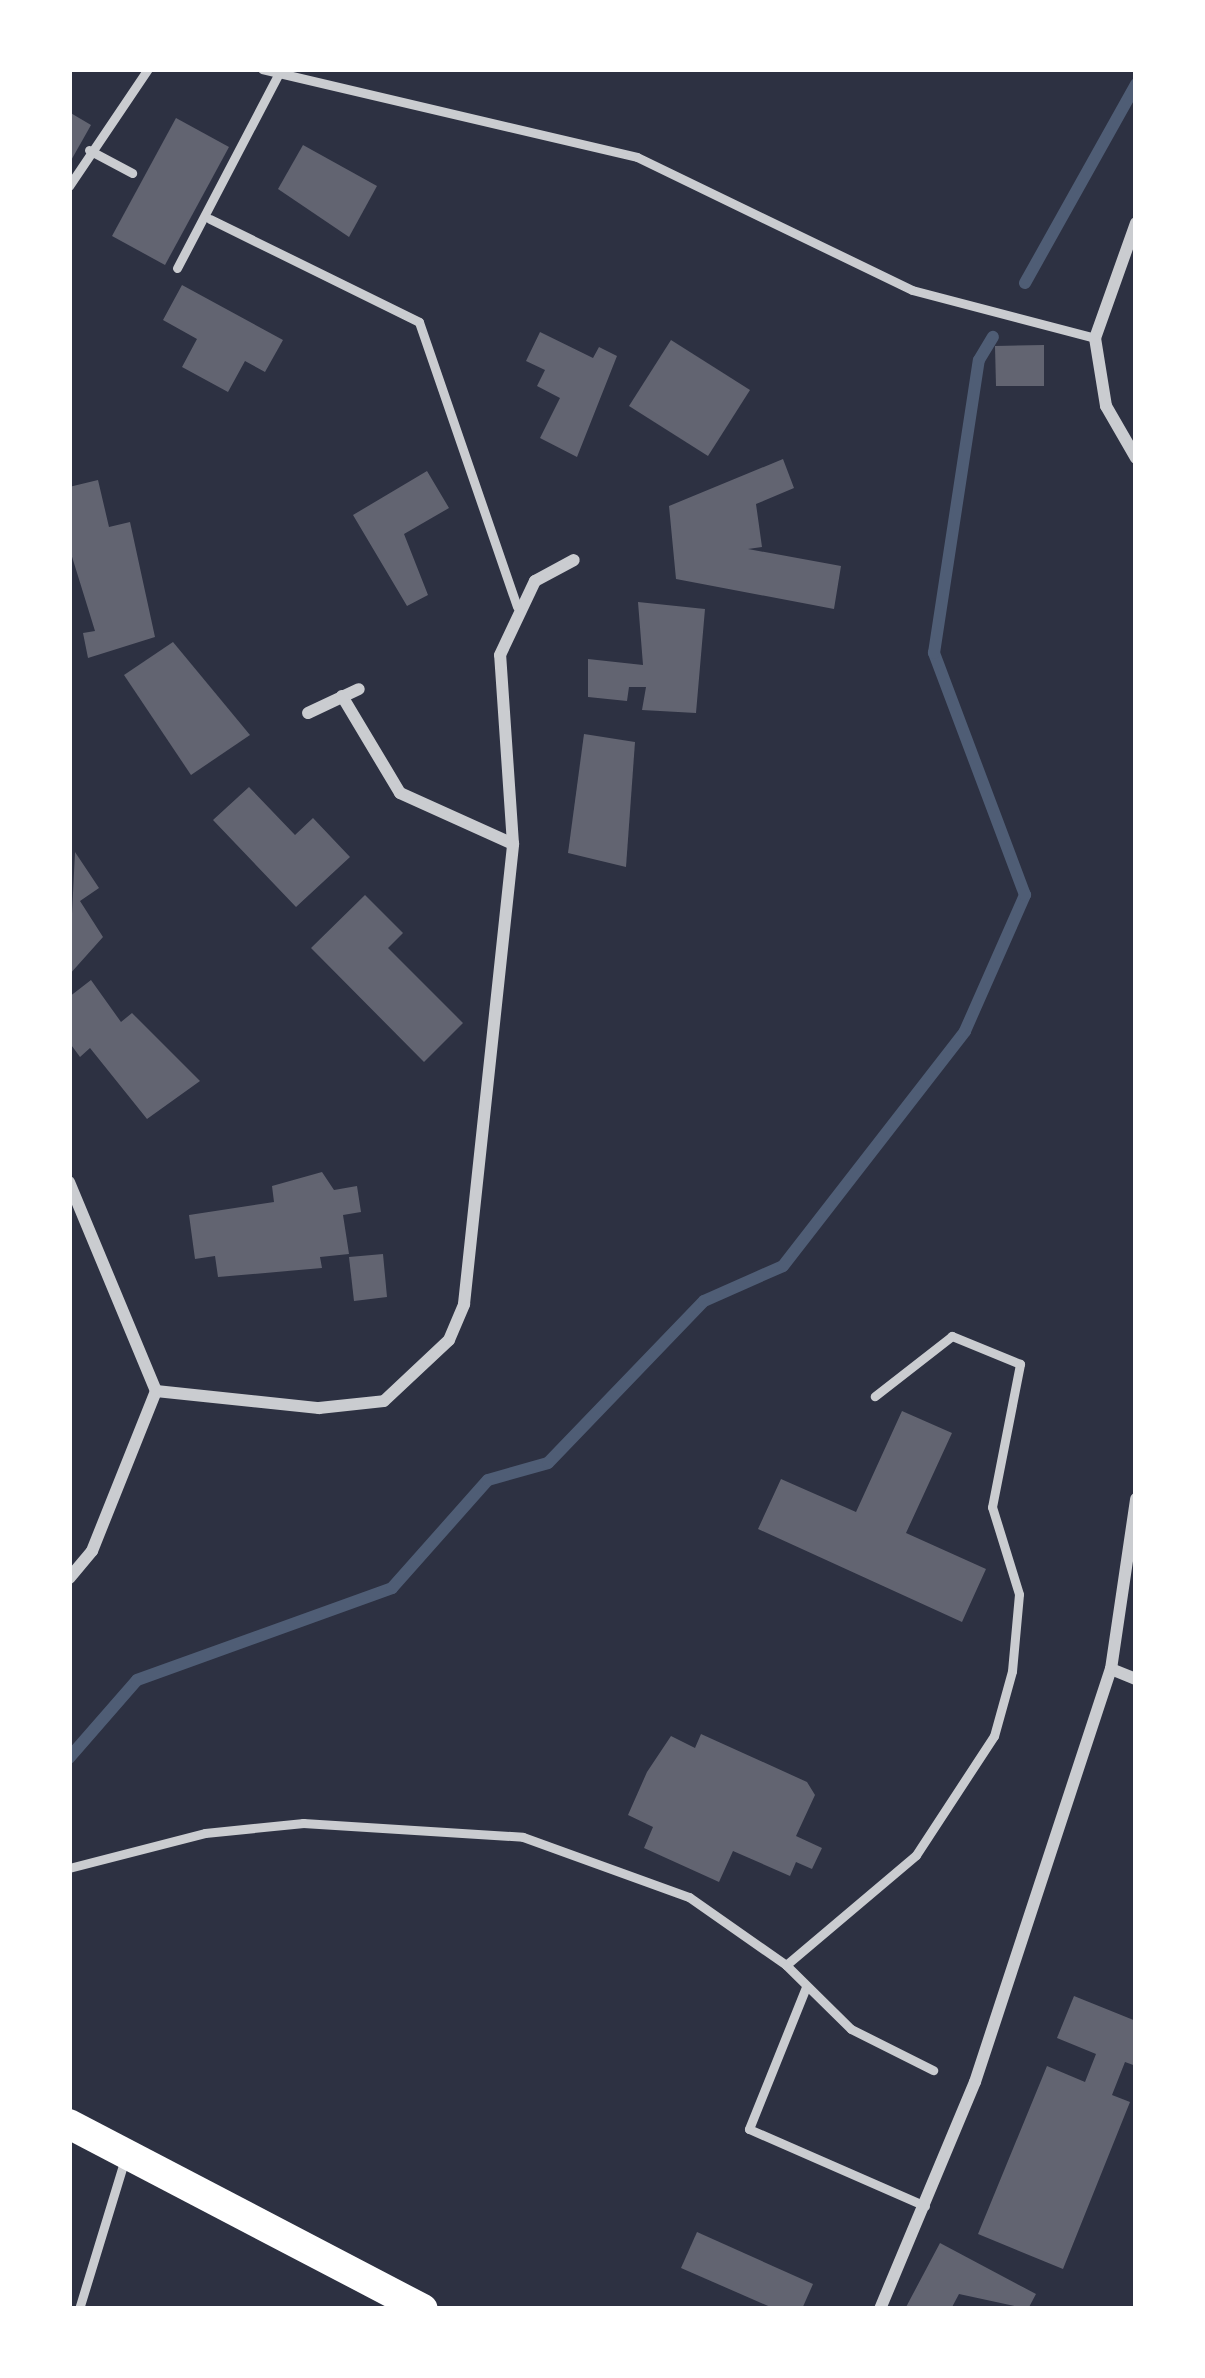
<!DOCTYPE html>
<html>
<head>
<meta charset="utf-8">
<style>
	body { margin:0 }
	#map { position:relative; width:1205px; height:2378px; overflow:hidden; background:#2d3142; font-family:Rubik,sans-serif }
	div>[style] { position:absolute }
	.stream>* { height:12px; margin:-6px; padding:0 6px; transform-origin:6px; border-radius:6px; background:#4f5d75 }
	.building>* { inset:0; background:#626471 }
	.service>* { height:9px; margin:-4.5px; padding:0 4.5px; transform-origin:4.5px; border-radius:4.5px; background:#caccd0 }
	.minor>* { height:12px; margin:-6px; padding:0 6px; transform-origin:6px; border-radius:6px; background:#caccd0 }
	.primary>* { height:30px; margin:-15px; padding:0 15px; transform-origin:15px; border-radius:15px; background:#fff }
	span { translate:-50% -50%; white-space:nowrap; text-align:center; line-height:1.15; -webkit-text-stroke:12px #fff; paint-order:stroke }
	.frame { position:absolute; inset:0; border:72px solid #fff; pointer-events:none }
</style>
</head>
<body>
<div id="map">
	<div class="stream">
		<i style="left:1025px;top:283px;width:228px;rotate:-60.8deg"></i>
		<i style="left:69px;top:1758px;width:103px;rotate:-48.9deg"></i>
		<i style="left:137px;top:1680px;width:271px;rotate:-19.8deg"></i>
		<i style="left:392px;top:1588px;width:144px;rotate:-48.4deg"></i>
		<i style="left:488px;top:1480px;width:62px;rotate:-15.8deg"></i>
		<i style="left:548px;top:1463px;width:225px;rotate:-46.1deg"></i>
		<i style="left:704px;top:1301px;width:86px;rotate:-23.9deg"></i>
		<i style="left:783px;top:1266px;width:297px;rotate:-52.2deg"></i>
		<i style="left:965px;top:1031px;width:149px;rotate:-66.2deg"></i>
		<i style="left:1025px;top:895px;width:259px;rotate:-110.6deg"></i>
		<i style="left:934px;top:653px;width:296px;rotate:-81.3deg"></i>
		<i style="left:979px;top:360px;width:27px;rotate:-59deg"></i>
	</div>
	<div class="building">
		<i style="clip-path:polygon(69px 112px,91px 125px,69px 164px)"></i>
		<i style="clip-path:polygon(176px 118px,229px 147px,165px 265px,112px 236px)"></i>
		<i style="clip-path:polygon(303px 145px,377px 186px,349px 237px,278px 189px)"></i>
		<i style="clip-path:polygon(182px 285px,283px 340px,265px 372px,245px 361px,228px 392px,182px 367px,197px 339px,163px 320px)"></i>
		<i style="clip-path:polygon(540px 332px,593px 358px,599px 347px,617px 356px,577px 457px,540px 438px,560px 398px,537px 386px,545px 370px,526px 361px)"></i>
		<i style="clip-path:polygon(671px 340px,750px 390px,708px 456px,629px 406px)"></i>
		<i style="clip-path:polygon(1044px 345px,1044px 386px,996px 386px,995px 346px)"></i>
		<i style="clip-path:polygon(783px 459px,794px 488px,756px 504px,762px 547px,748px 549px,841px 566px,834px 609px,676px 579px,669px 506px)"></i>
		<i style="clip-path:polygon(427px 471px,449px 508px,404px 534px,428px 595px,407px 606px,353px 515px)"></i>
		<i style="clip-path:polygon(98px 480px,109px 527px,130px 522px,155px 637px,88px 658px,83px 633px,95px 631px,69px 547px,69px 487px)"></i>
		<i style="clip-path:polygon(638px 602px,705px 609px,696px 713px,642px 710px,646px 687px,629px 687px,627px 701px,588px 697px,588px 659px,643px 665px)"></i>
		<i style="clip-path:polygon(173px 642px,250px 735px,191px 775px,124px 675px)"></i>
		<i style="clip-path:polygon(584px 734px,635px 742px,626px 867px,568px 853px)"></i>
		<i style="clip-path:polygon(249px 787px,295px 835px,313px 818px,350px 857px,296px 907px,213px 820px)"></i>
		<i style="clip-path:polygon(75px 852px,99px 888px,80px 901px,103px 937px,69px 975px)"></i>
		<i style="clip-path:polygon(365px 895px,403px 933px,388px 948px,463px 1023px,424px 1062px,311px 948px)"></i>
		<i style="clip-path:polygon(91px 980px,121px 1022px,132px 1013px,200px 1081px,147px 1119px,90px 1048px,80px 1057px,69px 1042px,69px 997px)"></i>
		<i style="clip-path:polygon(322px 1172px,334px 1190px,357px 1186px,361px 1212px,343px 1215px,349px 1254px,320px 1257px,322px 1268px,218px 1277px,215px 1256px,195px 1259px,189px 1215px,274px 1202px,272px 1186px)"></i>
		<i style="clip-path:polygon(383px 1254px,387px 1297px,354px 1301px,349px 1257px)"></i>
		<i style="clip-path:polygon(902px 1411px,952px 1433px,906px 1533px,986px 1569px,962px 1622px,758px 1529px,781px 1479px,856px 1512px)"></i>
		<i style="clip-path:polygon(701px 1734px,807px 1782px,815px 1795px,796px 1836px,822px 1848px,812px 1869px,796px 1862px,790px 1876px,733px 1851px,719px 1882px,644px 1848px,653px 1827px,628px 1815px,647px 1772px,671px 1736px,695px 1748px)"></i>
		<i style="clip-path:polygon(1074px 1996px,1136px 2021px,1136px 2066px,1125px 2062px,1112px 2095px,1130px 2102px,1063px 2269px,978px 2234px,1047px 2066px,1085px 2082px,1096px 2054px,1057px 2038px)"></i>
		<i style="clip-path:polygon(697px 2232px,813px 2284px,802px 2309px,775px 2309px,681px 2268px)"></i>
		<i style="clip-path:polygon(940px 2243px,1036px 2294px,1028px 2309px,959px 2294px,951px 2309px,905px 2309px)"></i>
	</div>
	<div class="service">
		<i style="left:262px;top:69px;width:385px;rotate:13.2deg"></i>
		<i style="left:637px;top:157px;width:305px;rotate:25.8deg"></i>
		<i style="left:912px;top:290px;width:189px;rotate:14.7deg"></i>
		<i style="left:89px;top:150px;width:49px;rotate:28.1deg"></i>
		<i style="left:69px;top:186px;width:141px;rotate:-56deg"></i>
		<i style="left:210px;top:219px;width:233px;rotate:26.2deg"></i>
		<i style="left:419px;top:322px;width:301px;rotate:71deg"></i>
		<i style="left:177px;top:268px;width:218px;rotate:-62.4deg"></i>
		<i style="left:69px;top:1868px;width:140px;rotate:-14.4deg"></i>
		<i style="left:205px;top:1833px;width:99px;rotate:-5.8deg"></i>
		<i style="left:303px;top:1823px;width:220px;rotate:3.6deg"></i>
		<i style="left:523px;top:1837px;width:177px;rotate:19.9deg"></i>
		<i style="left:689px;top:1897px;width:118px;rotate:35deg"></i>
		<i style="left:786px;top:1965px;width:170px;rotate:-40.2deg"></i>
		<i style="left:916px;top:1855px;width:142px;rotate:-56.8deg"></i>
		<i style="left:994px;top:1736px;width:67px;rotate:-74.5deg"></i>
		<i style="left:1012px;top:1671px;width:77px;rotate:-84.8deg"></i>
		<i style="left:1019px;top:1594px;width:91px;rotate:-107.2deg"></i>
		<i style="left:992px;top:1507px;width:146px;rotate:-78.9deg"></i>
		<i style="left:1020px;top:1364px;width:74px;rotate:-157.6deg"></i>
		<i style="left:952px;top:1336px;width:98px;rotate:142.1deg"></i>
		<i style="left:786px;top:1965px;width:91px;rotate:44.6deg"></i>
		<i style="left:851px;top:2029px;width:92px;rotate:26.6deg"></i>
		<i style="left:806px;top:1987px;width:153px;rotate:111.9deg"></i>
		<i style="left:749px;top:2129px;width:192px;rotate:23.6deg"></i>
		<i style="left:79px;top:2309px;width:157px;rotate:-73deg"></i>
	</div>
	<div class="minor">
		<i style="left:1136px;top:223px;width:122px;rotate:109.6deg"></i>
		<i style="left:1095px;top:338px;width:69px;rotate:80.8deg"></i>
		<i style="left:1106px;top:406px;width:60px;rotate:60deg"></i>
		<i style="left:342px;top:696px;width:113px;rotate:59.1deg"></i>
		<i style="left:400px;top:793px;width:124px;rotate:24.3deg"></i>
		<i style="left:308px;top:713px;width:56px;rotate:-25.2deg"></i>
		<i style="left:69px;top:1182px;width:226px;rotate:67.4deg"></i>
		<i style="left:156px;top:1391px;width:172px;rotate:111.8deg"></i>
		<i style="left:92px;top:1551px;width:35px;rotate:130deg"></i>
		<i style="left:156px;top:1391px;width:164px;rotate:6deg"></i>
		<i style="left:319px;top:1408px;width:65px;rotate:-6.1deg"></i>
		<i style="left:384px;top:1401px;width:89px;rotate:-43.2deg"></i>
		<i style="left:449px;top:1340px;width:39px;rotate:-67deg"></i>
		<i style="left:464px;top:1304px;width:463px;rotate:-83.9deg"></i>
		<i style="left:513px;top:844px;width:189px;rotate:-93.9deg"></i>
		<i style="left:500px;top:655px;width:82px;rotate:-64.7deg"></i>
		<i style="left:535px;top:581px;width:44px;rotate:-28.3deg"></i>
		<i style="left:1111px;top:1669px;width:27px;rotate:22deg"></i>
		<i style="left:880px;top:2309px;width:246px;rotate:-67.3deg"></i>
		<i style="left:975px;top:2082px;width:435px;rotate:-71.8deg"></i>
		<i style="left:1111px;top:1669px;width:172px;rotate:-81.6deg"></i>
	</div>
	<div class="primary">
		<i style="left:69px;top:2124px;width:399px;rotate:27.6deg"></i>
	</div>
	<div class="frame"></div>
</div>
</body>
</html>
